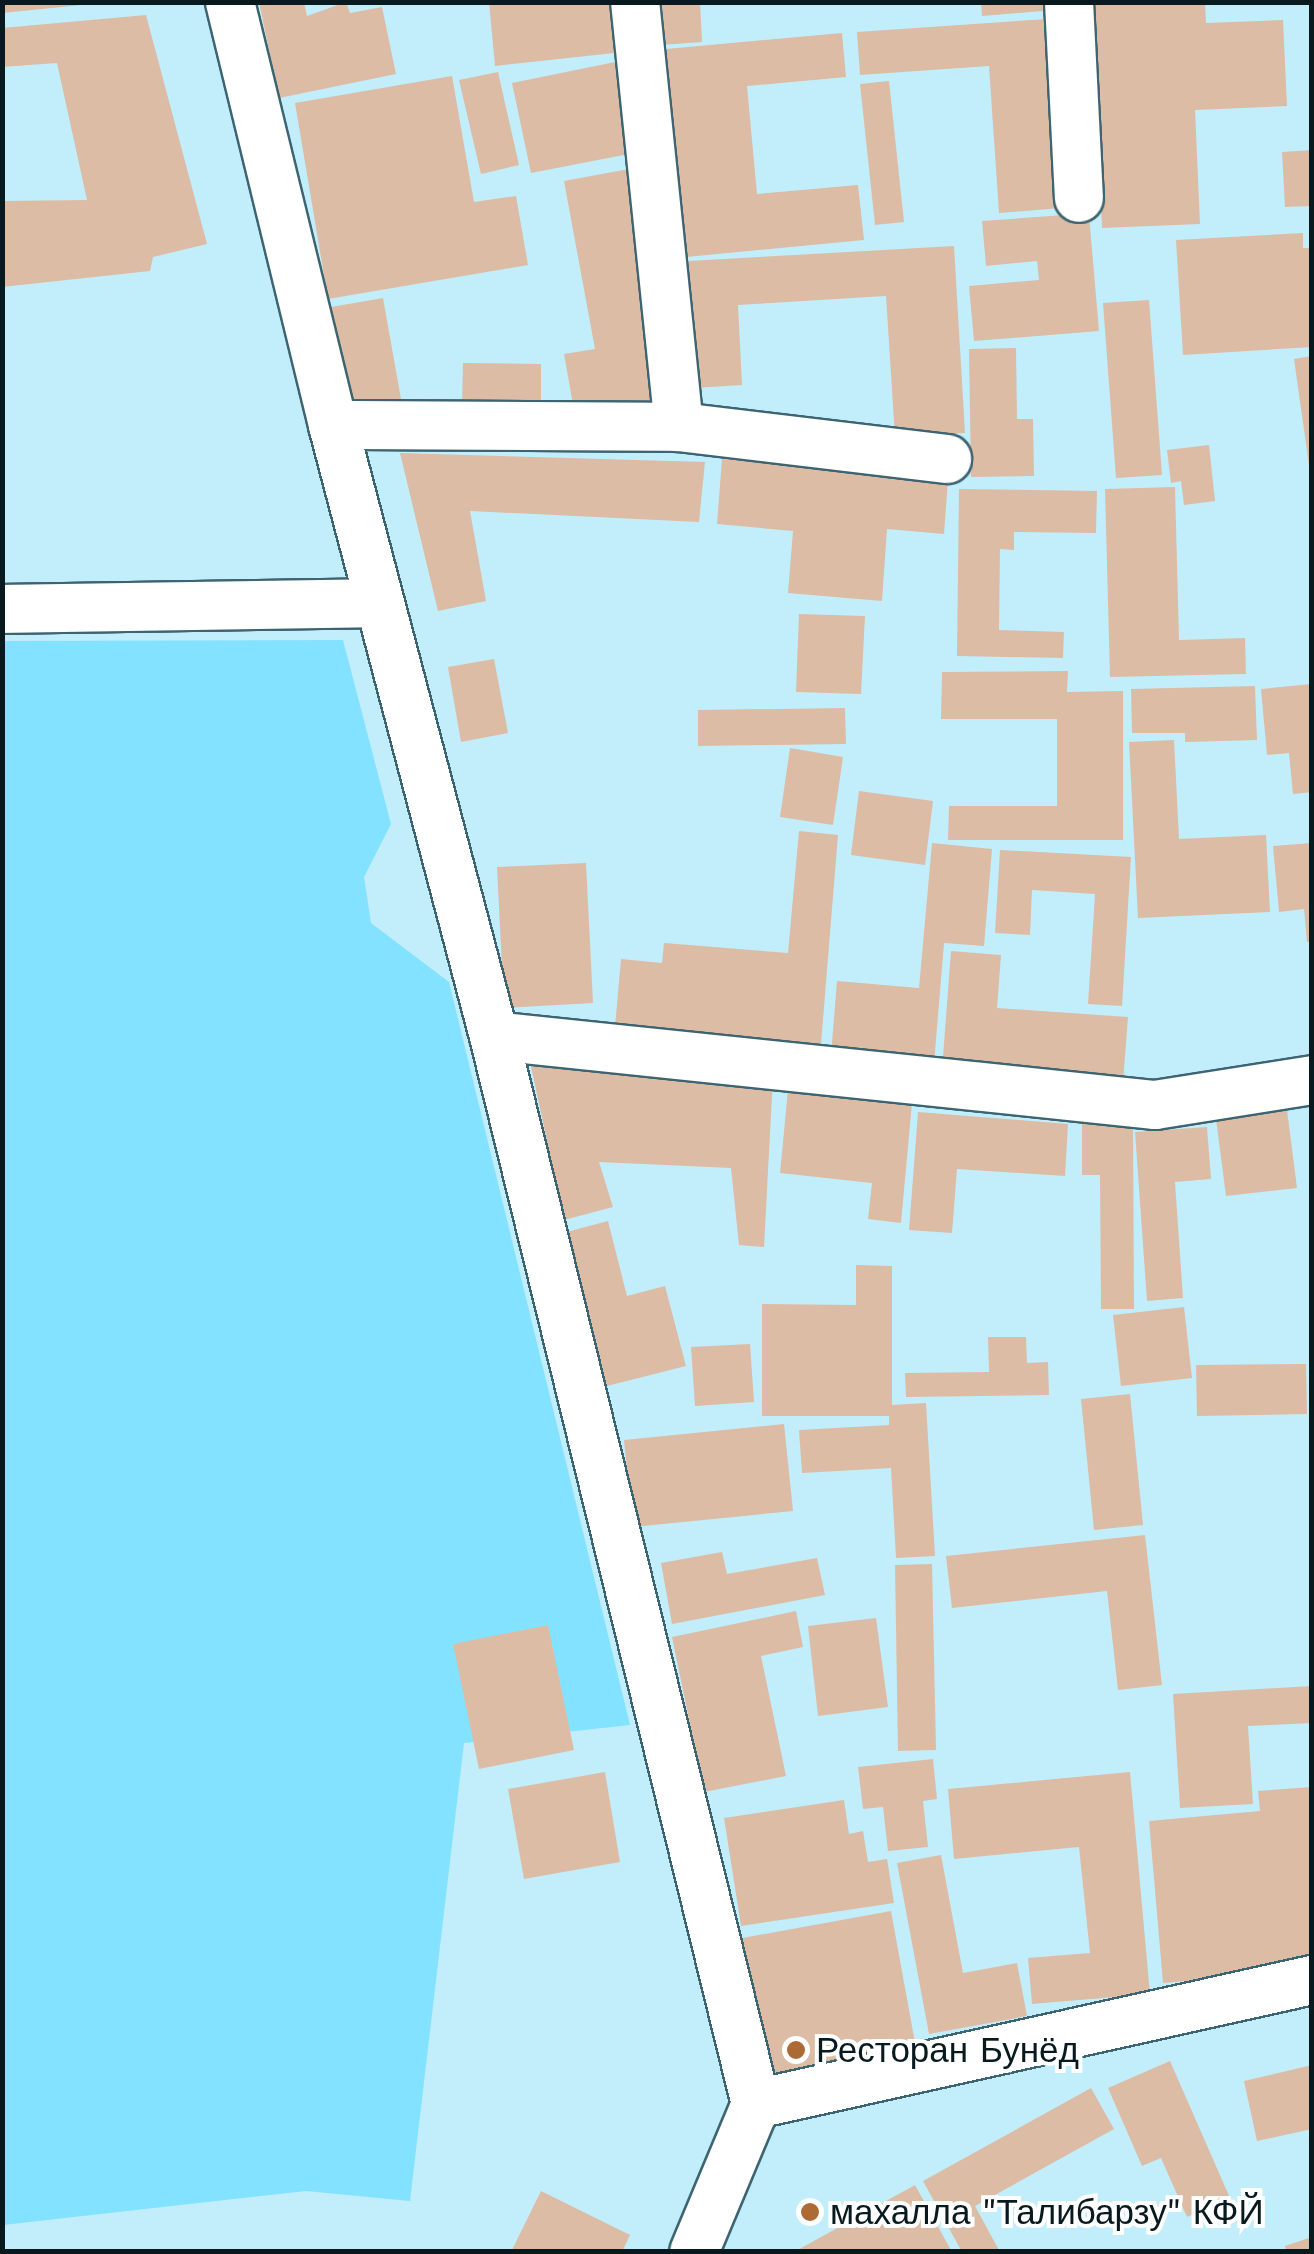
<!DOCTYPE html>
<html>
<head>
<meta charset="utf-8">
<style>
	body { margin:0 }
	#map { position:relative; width:1314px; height:2254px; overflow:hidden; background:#c2edfb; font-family:"Work Sans",sans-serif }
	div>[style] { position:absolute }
	.green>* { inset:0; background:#83e2ff }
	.building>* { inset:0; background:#ddbca6 }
	.roads { filter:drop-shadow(2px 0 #3d6571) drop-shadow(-2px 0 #3d6571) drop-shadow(0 2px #3d6571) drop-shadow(0 -2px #3d6571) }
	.minor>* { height:48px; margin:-24px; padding:0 24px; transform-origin:24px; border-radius:24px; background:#fff }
	.dots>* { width:28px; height:28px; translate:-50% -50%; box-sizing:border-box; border:5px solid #fff; border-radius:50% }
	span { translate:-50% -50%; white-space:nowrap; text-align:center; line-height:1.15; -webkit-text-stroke:8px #fff; paint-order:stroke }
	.poi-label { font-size:35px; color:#091a1f }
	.left { translate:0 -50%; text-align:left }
	.frame { position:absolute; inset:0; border:5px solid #091a1f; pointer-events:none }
</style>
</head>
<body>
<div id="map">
	<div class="green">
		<i style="clip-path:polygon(343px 640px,391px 824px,364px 877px,371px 923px,449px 982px,630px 1725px,464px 1743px,410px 2201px,306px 2191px,3px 2225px,2px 641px)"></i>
	</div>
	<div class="building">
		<i style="clip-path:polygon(2px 2px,82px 2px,82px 5px,2px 13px)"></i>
		<i style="clip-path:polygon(259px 2px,304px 2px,307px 16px,346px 2px,350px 13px,382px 7px,396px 74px,279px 98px)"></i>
		<i style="clip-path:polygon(489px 2px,628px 2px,633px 51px,495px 66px)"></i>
		<i style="clip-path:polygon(645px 2px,700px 2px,702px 42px,647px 46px)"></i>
		<i style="clip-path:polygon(981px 2px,1054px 2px,1055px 10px,982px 16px)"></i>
		<i style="clip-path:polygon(1092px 2px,1205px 2px,1206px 23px,1283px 20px,1287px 106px,1195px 110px,1200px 224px,1102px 228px)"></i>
		<i style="clip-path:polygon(146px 15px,207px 244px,153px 257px,150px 271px,2px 287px,2px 201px,87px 200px,57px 63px,2px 67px,2px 28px)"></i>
		<i style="clip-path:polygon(1047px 19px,1061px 208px,999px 213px,989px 66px,860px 75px,857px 32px)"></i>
		<i style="clip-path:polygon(842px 33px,846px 77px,747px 86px,757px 194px,858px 185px,864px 240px,686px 257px,666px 49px)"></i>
		<i style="clip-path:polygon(615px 62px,634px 153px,531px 173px,512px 83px)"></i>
		<i style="clip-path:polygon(498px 72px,519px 165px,481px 174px,459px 80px)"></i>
		<i style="clip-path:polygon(452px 76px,474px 202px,516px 196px,528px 265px,328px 299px,295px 103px)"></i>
		<i style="clip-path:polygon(889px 81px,904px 222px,875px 225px,860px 84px)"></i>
		<i style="clip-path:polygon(1312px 150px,1312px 206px,1285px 207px,1282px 152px)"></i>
		<i style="clip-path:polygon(629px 169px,671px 399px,575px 416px,564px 354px,595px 349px,564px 181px)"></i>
		<i style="clip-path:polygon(1088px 203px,1099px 331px,974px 341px,969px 286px,1039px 280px,1037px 261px,986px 266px,982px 221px,1065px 215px)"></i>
		<i style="clip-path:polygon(1303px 233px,1303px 248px,1312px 248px,1312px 347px,1183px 355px,1176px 240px)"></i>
		<i style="clip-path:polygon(954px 246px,965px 433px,895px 437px,886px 296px,738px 305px,742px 385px,678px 389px,670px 262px)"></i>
		<i style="clip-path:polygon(383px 298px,401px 399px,349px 409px,331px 307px)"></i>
		<i style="clip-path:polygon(1149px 300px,1162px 475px,1116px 478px,1103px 303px)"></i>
		<i style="clip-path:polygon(1016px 348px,1017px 419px,1033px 419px,1034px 476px,971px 477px,969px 349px)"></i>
		<i style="clip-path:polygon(1312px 356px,1312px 465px,1309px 465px,1294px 359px)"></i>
		<i style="clip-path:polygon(463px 363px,541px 364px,541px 408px,462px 407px)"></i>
		<i style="clip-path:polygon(1209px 445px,1215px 501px,1184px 505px,1181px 481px,1171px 483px,1167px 450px)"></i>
		<i style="clip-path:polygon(400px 453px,705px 462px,699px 522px,470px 511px,486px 601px,438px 611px)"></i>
		<i style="clip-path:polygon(722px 459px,948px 479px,944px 534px,887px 529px,882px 601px,788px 593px,793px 531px,717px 524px)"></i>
		<i style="clip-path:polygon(1175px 487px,1179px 640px,1245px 638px,1246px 674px,1110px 677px,1105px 489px)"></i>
		<i style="clip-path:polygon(959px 489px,1097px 491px,1096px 533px,1014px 532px,1014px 550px,1000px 549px,999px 630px,1064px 632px,1063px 658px,957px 656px)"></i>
		<i style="clip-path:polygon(799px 614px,865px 616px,861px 694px,796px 692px)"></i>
		<i style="clip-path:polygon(494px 659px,508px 733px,461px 742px,448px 667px)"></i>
		<i style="clip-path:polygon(1068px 671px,1067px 692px,1123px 691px,1123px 840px,948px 840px,949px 806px,1057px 806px,1057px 719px,941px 719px,942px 672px)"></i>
		<i style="clip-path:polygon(1312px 684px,1312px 792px,1293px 794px,1289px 753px,1267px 755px,1261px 689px)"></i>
		<i style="clip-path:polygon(1255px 686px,1257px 740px,1185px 742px,1185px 733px,1132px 733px,1131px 689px)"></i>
		<i style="clip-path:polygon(845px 708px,846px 744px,698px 746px,698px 710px)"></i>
		<i style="clip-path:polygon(1174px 740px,1179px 839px,1266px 835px,1270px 912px,1138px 918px,1129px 742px)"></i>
		<i style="clip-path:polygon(790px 748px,843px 757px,833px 825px,780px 817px)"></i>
		<i style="clip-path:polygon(859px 791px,933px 801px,925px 865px,851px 855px)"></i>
		<i style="clip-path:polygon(799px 831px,838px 835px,821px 1044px,615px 1027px,621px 959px,662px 963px,664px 943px,788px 953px)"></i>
		<i style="clip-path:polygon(932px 843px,992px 849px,984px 946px,944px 943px,934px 1064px,831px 1055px,837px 981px,919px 988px)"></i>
		<i style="clip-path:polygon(1312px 843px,1312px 942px,1307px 942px,1304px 909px,1279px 912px,1273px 846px)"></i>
		<i style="clip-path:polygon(1000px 850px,1131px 857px,1122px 1006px,1088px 1004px,1095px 894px,1032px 890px,1030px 935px,995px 933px)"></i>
		<i style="clip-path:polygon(586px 863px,593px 1003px,504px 1008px,497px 867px)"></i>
		<i style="clip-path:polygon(951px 951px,1001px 955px,997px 1008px,1128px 1017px,1123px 1083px,942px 1070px)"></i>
		<i style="clip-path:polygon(529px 1057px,773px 1077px,764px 1247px,739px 1245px,731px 1168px,599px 1162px,613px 1207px,564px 1220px)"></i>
		<i style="clip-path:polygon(788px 1090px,912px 1103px,901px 1223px,868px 1219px,872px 1183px,780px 1173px)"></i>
		<i style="clip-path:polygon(1287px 1110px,1297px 1188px,1226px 1196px,1216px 1119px)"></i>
		<i style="clip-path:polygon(918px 1112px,1068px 1124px,1065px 1176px,957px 1169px,952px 1233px,909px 1230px)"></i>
		<i style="clip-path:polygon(1082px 1120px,1133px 1120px,1134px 1309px,1101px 1309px,1100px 1175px,1082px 1175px)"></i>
		<i style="clip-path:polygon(1207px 1127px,1211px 1179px,1175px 1182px,1183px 1298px,1147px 1301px,1135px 1132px)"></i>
		<i style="clip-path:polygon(608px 1221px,627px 1296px,665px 1286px,686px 1366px,603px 1387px,563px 1233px)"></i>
		<i style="clip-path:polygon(856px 1265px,892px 1266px,892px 1405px,926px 1403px,935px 1556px,896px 1558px,891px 1468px,802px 1473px,799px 1430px,889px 1425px,889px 1416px,762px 1416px,762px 1304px,856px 1305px)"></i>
		<i style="clip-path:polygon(1184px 1307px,1192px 1378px,1121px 1386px,1113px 1315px)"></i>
		<i style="clip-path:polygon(988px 1337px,1026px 1337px,1027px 1363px,1048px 1362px,1049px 1395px,906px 1397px,905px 1373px,989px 1372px)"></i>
		<i style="clip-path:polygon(750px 1344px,754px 1402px,695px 1406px,691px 1347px)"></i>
		<i style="clip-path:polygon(1306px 1364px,1307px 1414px,1197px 1416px,1196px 1365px)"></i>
		<i style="clip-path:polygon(1130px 1394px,1143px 1525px,1094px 1530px,1081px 1399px)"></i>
		<i style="clip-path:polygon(784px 1424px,793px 1511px,633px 1527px,624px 1440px)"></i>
		<i style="clip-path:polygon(1145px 1535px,1162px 1685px,1118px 1690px,1107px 1591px,952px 1608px,946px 1556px)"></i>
		<i style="clip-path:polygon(722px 1552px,727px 1574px,817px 1558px,825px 1595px,672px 1624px,661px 1563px)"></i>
		<i style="clip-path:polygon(932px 1564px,936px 1750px,898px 1751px,895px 1565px)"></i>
		<i style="clip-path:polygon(796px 1611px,803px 1647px,761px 1656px,786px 1776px,704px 1792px,672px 1637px)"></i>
		<i style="clip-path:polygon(876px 1618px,888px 1707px,818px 1716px,808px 1626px)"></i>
		<i style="clip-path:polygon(548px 1625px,574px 1750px,479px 1769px,453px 1644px)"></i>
		<i style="clip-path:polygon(1312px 1686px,1312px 1723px,1248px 1726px,1253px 1804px,1180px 1808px,1173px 1694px)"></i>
		<i style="clip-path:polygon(933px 1759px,937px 1799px,923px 1801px,928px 1847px,888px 1851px,883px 1807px,863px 1809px,858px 1767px)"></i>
		<i style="clip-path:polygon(605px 1772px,620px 1862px,524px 1879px,508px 1789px)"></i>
		<i style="clip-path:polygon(1130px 1772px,1150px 1994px,1032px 2004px,1028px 1958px,1090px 1953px,1079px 1847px,954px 1859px,948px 1789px)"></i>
		<i style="clip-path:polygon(1312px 1787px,1312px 1970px,1163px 1983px,1149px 1821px,1260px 1811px,1258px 1791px)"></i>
		<i style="clip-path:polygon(844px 1800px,849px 1834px,863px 1831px,868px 1862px,887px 1859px,894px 1903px,741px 1926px,724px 1818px)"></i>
		<i style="clip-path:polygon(941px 1855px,963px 1973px,1017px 1963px,1027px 2016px,929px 2034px,897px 1863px)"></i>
		<i style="clip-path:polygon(891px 1911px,916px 2048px,756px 2077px,731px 1940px)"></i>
		<i style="clip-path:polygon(1170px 2061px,1230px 2198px,1187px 2217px,1161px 2158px,1142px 2166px,1108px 2088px)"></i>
		<i style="clip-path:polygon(1312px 2065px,1312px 2129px,1257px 2141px,1244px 2081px)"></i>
		<i style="clip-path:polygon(1091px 2088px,1114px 2129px,975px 2206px,1000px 2252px,962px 2252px,923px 2181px)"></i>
		<i style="clip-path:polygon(915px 2185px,952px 2252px,794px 2252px)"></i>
		<i style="clip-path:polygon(541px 2191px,630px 2235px,622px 2252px,511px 2252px)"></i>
		<i style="clip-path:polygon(1312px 2237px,1312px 2252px,1287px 2252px,1285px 2246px)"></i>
	</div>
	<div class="roads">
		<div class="minor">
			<i style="left:230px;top:2px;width:435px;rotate:76.3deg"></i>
			<i style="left:333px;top:425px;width:632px;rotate:75.24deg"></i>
			<i style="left:494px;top:1036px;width:1100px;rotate:76.22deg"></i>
			<i style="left:756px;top:2104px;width:160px;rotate:112.7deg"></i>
			<i style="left:1069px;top:2px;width:196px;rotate:87.1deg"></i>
			<i style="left:333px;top:425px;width:346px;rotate:0.3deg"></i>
			<i style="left:679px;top:427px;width:427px;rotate:-95.9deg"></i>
			<i style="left:679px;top:427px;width:270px;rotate:6.8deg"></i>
			<i style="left:2px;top:609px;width:377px;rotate:-0.9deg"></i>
			<i style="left:494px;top:1036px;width:665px;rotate:5.96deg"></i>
			<i style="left:1155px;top:1105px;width:159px;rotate:-9deg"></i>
			<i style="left:756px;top:2104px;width:570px;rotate:-12.57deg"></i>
		</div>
	</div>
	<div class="dots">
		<i style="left:796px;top:2050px;background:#ac6a35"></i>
		<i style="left:810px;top:2212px;background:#ac6a35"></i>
	</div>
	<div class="poi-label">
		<span class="left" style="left:816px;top:2050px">Ресторан Бунёд</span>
		<span class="left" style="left:830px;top:2212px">махалла "Талибарзу" КФЙ</span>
	</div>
	<div class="frame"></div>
</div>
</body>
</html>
